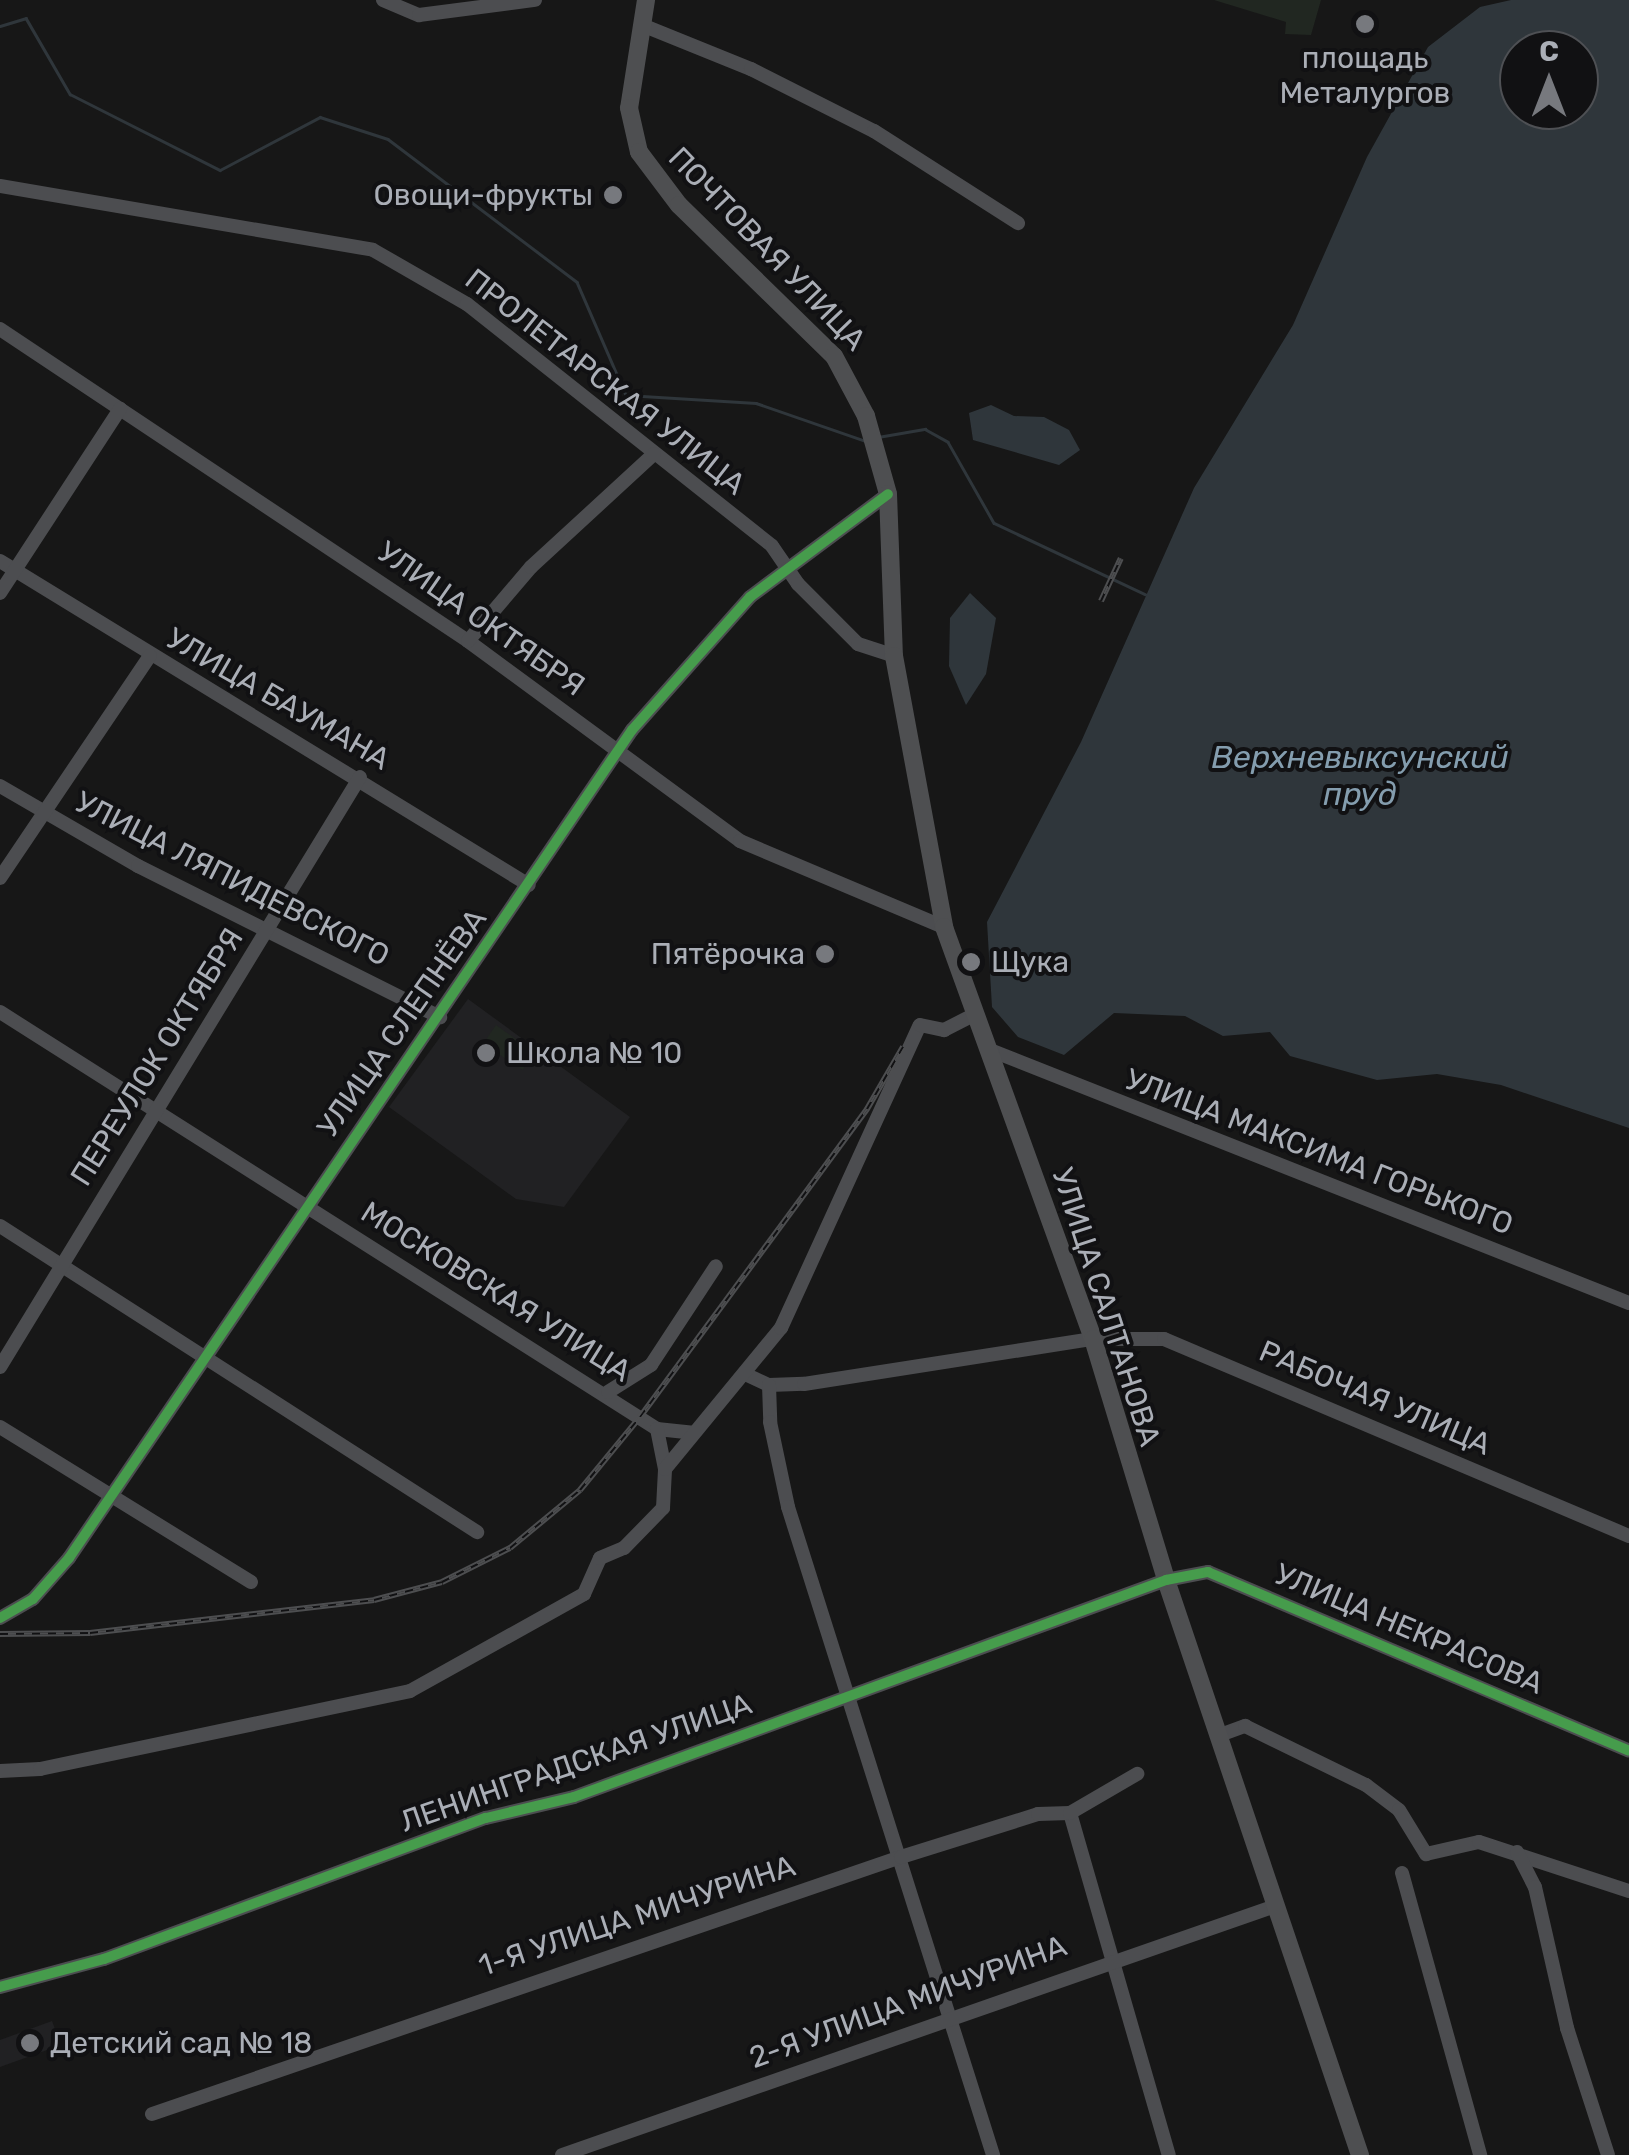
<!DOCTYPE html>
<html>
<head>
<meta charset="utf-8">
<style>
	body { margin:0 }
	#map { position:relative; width:1629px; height:2155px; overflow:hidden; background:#171717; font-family:Rubik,sans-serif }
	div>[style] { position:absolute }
	.built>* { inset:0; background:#212123 }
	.green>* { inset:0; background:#212721 }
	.water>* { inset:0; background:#2f363b }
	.stream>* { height:2.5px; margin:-1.25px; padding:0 1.25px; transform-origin:1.25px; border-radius:1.25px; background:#2f363b }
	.minor>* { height:14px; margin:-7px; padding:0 7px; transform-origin:7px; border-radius:7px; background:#4c4d50 }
	.major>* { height:18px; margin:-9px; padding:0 9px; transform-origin:9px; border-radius:9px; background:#4e4f51 }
	.rail>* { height:6px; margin-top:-3px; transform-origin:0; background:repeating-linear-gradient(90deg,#111113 0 8px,#4d4e50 0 16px); box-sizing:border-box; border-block:2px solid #4d4e50 }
	.cycleway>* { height:10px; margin:-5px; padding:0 5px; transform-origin:5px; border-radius:5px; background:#469c4c }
	.dots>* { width:28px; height:28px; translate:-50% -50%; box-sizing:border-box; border:5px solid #111113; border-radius:50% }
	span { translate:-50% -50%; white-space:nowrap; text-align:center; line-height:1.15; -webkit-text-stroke:8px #111113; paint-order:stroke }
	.poi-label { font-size:30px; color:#aaaeb6 }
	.right { translate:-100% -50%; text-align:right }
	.left { translate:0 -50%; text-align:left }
	.street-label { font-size:30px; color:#aaaeb6 }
	.water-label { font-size:32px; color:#849dae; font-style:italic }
	.north { position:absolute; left:1499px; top:30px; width:100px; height:100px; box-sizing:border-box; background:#111113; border:2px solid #4e5054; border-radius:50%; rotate:0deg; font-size:28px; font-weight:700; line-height:40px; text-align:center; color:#aaaeb6 }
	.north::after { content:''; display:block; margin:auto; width:35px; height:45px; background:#77797e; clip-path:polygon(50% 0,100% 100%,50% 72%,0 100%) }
</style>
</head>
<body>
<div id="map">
	<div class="built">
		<i style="clip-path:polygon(468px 999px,630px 1117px,564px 1207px,516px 1199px,389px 1107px)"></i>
		<i style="clip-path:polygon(52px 2021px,61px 2045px,0 2067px,0 2040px)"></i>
	</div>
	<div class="green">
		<i style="clip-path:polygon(1214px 0,1321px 0,1311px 35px,1285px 34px,1286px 22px)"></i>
		<i style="clip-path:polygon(496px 1025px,531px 1050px,523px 1070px,483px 1044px)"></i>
	</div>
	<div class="water">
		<i style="clip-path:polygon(evenodd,1511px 0,1629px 0,1629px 1128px,1501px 1085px,1437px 1074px,1377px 1080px,1290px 1056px,1270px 1032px,1223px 1036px,1185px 1016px,1114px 1013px,1064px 1055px,1018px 1037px,992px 1007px,987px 922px,1081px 742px,1194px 488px,1293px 325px,1367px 157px,1428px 47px,1480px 7px,1511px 0,1519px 50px,1579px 50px,1579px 110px,1519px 110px,1519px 50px)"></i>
		<i style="clip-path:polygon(991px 405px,1014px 416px,1044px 417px,1069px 430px,1080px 450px,1059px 465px,973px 440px,969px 413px)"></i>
		<i style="clip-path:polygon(970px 593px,996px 618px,986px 674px,966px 705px,949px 666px,950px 618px)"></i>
	</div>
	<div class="stream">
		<i style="left:0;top:26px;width:27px;rotate:-17deg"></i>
		<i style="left:26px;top:18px;width:88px;rotate:59.9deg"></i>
		<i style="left:70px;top:94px;width:168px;rotate:26.9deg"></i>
		<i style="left:220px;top:170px;width:113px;rotate:-27.9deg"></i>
		<i style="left:320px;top:117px;width:71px;rotate:17.9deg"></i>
		<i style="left:388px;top:139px;width:237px;rotate:37.1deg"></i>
		<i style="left:577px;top:282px;width:123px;rotate:66.6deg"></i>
		<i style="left:626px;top:395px;width:130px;rotate:3.5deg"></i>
		<i style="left:756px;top:403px;width:116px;rotate:19.1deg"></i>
		<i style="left:878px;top:437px;width:48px;rotate:-9.7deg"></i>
		<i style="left:925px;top:429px;width:26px;rotate:29deg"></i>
		<i style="left:948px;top:442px;width:93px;rotate:60.4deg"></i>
		<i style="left:994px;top:523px;width:167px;rotate:25.2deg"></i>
	</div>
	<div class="minor">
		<i style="left:383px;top:0;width:39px;rotate:23deg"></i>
		<i style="left:419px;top:15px;width:117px;rotate:-7.4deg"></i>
		<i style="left:642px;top:25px;width:118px;rotate:22deg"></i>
		<i style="left:751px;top:69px;width:138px;rotate:26.8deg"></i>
		<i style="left:874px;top:131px;width:171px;rotate:32.6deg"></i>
		<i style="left:0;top:186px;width:378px;rotate:9.7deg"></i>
		<i style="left:373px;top:250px;width:108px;rotate:29.9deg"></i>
		<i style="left:467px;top:304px;width:389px;rotate:38.4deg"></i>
		<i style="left:772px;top:546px;width:46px;rotate:55.6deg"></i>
		<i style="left:798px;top:584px;width:85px;rotate:45deg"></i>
		<i style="left:858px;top:644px;width:38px;rotate:18deg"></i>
		<i style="left:0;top:329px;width:562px;rotate:33.69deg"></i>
		<i style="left:468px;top:641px;width:338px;rotate:36.3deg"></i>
		<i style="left:740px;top:841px;width:221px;rotate:22.9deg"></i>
		<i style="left:0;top:561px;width:620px;rotate:31.49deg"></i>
		<i style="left:0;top:593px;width:220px;rotate:-56.9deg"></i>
		<i style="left:468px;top:641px;width:97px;rotate:-49.6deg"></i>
		<i style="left:531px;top:567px;width:167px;rotate:-42.6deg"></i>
		<i style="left:0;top:786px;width:160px;rotate:30.1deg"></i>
		<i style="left:138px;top:866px;width:338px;rotate:26.6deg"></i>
		<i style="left:0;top:878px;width:268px;rotate:-56deg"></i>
		<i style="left:0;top:1012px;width:778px;rotate:32.4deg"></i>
		<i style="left:657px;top:1429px;width:36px;rotate:6deg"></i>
		<i style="left:990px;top:1050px;width:687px;rotate:21.6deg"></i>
		<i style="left:0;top:1226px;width:567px;rotate:32.68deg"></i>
		<i style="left:0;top:1367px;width:691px;rotate:-58.61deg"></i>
		<i style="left:745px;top:1374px;width:26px;rotate:25deg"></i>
		<i style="left:769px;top:1385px;width:35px;rotate:-2deg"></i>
		<i style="left:804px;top:1384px;width:292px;rotate:-8.9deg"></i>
		<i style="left:1093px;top:1339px;width:71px"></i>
		<i style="left:1164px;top:1339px;width:505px;rotate:22.96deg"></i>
		<i style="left:769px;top:1385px;width:37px;rotate:88deg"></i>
		<i style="left:770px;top:1422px;width:87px;rotate:78deg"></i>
		<i style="left:788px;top:1507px;width:680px;rotate:72.44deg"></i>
		<i style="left:608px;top:1392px;width:51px;rotate:-32.1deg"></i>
		<i style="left:651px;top:1365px;width:118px;rotate:-56.7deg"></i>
		<i style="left:0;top:1427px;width:295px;rotate:31.7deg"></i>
		<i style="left:657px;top:1429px;width:41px;rotate:78.7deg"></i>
		<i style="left:0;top:1618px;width:38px;rotate:-30deg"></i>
		<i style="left:33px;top:1599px;width:55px;rotate:-48.7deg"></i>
		<i style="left:69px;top:1558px;width:1001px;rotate:-55.79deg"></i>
		<i style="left:632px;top:730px;width:178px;rotate:-48.4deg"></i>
		<i style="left:750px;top:597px;width:172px;rotate:-36.7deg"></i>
		<i style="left:1220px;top:1735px;width:27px;rotate:-20deg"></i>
		<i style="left:1245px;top:1726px;width:135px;rotate:26deg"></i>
		<i style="left:1366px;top:1785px;width:41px;rotate:37.1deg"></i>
		<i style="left:1399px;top:1810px;width:52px;rotate:58.5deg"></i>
		<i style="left:1426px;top:1854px;width:54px;rotate:-12.8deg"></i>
		<i style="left:1479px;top:1842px;width:158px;rotate:18.1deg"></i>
		<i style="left:0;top:1771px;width:40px;rotate:-2.9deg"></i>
		<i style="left:40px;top:1769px;width:378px;rotate:-11.9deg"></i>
		<i style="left:410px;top:1691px;width:199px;rotate:-29.1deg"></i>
		<i style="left:584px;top:1594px;width:39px;rotate:-66deg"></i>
		<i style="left:600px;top:1558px;width:26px;rotate:-23deg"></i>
		<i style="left:624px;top:1548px;width:56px;rotate:-45.7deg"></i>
		<i style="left:663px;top:1508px;width:39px;rotate:-87deg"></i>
		<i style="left:665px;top:1469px;width:183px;rotate:-50.6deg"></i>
		<i style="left:781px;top:1328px;width:333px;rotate:-65.4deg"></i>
		<i style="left:920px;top:1025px;width:25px;rotate:12deg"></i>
		<i style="left:944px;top:1030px;width:33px;rotate:-27deg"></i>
		<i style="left:1070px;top:1813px;width:356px;rotate:73.9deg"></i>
		<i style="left:1517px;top:1852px;width:39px;rotate:63deg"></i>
		<i style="left:1535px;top:1887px;width:145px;rotate:77.2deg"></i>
		<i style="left:1567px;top:2028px;width:133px;rotate:72.1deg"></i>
		<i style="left:1402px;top:1873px;width:293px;rotate:74.5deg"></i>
		<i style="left:0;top:1987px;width:108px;rotate:-15.1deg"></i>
		<i style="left:104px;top:1959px;width:407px;rotate:-20.3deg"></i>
		<i style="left:486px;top:1818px;width:90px;rotate:-13.4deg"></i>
		<i style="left:574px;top:1797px;width:631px;rotate:-20.13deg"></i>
		<i style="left:1166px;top:1580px;width:43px;rotate:-10.8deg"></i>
		<i style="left:1208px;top:1572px;width:457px;rotate:23deg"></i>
		<i style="left:152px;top:2114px;width:792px;rotate:-18.94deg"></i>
		<i style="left:901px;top:1857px;width:144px;rotate:-17.4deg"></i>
		<i style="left:1038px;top:1814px;width:32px;rotate:-2deg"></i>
		<i style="left:1070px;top:1813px;width:78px;rotate:-30.2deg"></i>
		<i style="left:562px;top:2155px;width:755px;rotate:-19.25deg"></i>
	</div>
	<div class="major">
		<i style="left:646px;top:0;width:109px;rotate:98.9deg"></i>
		<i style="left:629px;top:108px;width:45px;rotate:77.2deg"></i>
		<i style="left:639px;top:152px;width:66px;rotate:53deg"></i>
		<i style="left:679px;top:205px;width:216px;rotate:44.3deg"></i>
		<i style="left:834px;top:356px;width:68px;rotate:61.9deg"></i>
		<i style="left:866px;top:416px;width:81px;rotate:74.2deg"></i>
		<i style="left:888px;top:494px;width:162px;rotate:87.9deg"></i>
		<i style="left:894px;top:656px;width:276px;rotate:79.5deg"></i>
		<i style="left:944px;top:927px;width:438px;rotate:70.1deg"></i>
		<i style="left:1093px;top:1339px;width:252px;rotate:73.1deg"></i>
		<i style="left:1166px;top:1580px;width:607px;rotate:71.36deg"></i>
	</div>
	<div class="rail">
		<i style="left:1101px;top:601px;width:47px;rotate:-65.1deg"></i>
		<i style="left:0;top:1634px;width:90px;rotate:-0.6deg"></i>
		<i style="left:90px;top:1633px;width:286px;rotate:-6.6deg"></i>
		<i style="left:374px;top:1600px;width:70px;rotate:-14.8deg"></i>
		<i style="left:442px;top:1582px;width:76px;rotate:-26.6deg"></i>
		<i style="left:510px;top:1548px;width:91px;rotate:-39.6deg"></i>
		<i style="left:580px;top:1490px;width:94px;rotate:-50.6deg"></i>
		<i style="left:640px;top:1417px;width:383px;rotate:-53.6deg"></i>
		<i style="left:867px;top:1109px;width:72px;rotate:-59.9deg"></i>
	</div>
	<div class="cycleway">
		<i style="left:0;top:1618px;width:38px;rotate:-30deg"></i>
		<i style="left:33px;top:1599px;width:55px;rotate:-48.7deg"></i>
		<i style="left:69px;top:1558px;width:1001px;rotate:-55.79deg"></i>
		<i style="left:632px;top:730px;width:178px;rotate:-48.4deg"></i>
		<i style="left:750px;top:597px;width:172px;rotate:-36.7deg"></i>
		<i style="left:0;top:1987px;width:108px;rotate:-15.1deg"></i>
		<i style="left:104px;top:1959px;width:407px;rotate:-20.3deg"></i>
		<i style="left:486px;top:1818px;width:90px;rotate:-13.4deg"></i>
		<i style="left:574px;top:1797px;width:631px;rotate:-20.13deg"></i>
		<i style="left:1166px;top:1580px;width:43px;rotate:-10.8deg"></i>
		<i style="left:1208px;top:1572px;width:457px;rotate:23deg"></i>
	</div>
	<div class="dots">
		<i style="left:1365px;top:24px;background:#77797e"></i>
		<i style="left:613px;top:195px;background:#77797e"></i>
		<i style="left:825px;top:954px;background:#77797e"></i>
		<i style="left:971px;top:962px;background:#77797e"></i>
		<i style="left:486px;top:1053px;background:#77797e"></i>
		<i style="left:30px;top:2043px;background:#77797e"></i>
	</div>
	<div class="poi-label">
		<span style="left:1365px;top:75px">площадь<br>Металургов</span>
		<span class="right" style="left:593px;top:195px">Овощи-фрукты</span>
		<span class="right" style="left:805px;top:954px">Пятёрочка</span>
		<span class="left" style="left:991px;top:962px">Щука</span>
		<span class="left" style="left:506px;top:1053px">Школа № 10</span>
		<span class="left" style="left:50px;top:2043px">Детский сад № 18</span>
	</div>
	<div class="street-label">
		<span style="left:767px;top:249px;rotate:46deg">ПОЧТОВАЯ УЛИЦА</span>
		<span style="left:605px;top:382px;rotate:38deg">ПРОЛЕТАРСКАЯ УЛИЦА</span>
		<span style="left:481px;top:619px;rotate:35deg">УЛИЦА ОКТЯБРЯ</span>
		<span style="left:278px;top:699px;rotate:30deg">УЛИЦА БАУМАНА</span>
		<span style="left:232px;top:879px;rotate:27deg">УЛИЦА ЛЯПИДЕВСКОГО</span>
		<span style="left:402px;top:1023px;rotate:-55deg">УЛИЦА СЛЕПНЁВА</span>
		<span style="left:157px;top:1057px;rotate:-58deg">ПЕРЕУЛОК ОКТЯБРЯ</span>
		<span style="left:1319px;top:1152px;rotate:21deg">УЛИЦА МАКСИМА ГОРЬКОГО</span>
		<span style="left:496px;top:1292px;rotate:32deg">МОСКОВСКАЯ УЛИЦА</span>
		<span style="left:1106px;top:1307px;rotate:72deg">УЛИЦА САЛТАНОВА</span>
		<span style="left:1375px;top:1398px;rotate:23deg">РАБОЧАЯ УЛИЦА</span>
		<span style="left:1409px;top:1629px;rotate:23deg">УЛИЦА НЕКРАСОВА</span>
		<span style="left:576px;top:1763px;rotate:-19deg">ЛЕНИНГРАДСКАЯ УЛИЦА</span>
		<span style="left:637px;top:1916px;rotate:-18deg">1-Я УЛИЦА МИЧУРИНА</span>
		<span style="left:908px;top:2002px;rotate:-20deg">2-Я УЛИЦА МИЧУРИНА</span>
	</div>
	<div class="water-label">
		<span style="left:1360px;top:776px">Верхневыксунский<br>пруд</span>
	</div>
	<div class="north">С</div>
</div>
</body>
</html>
